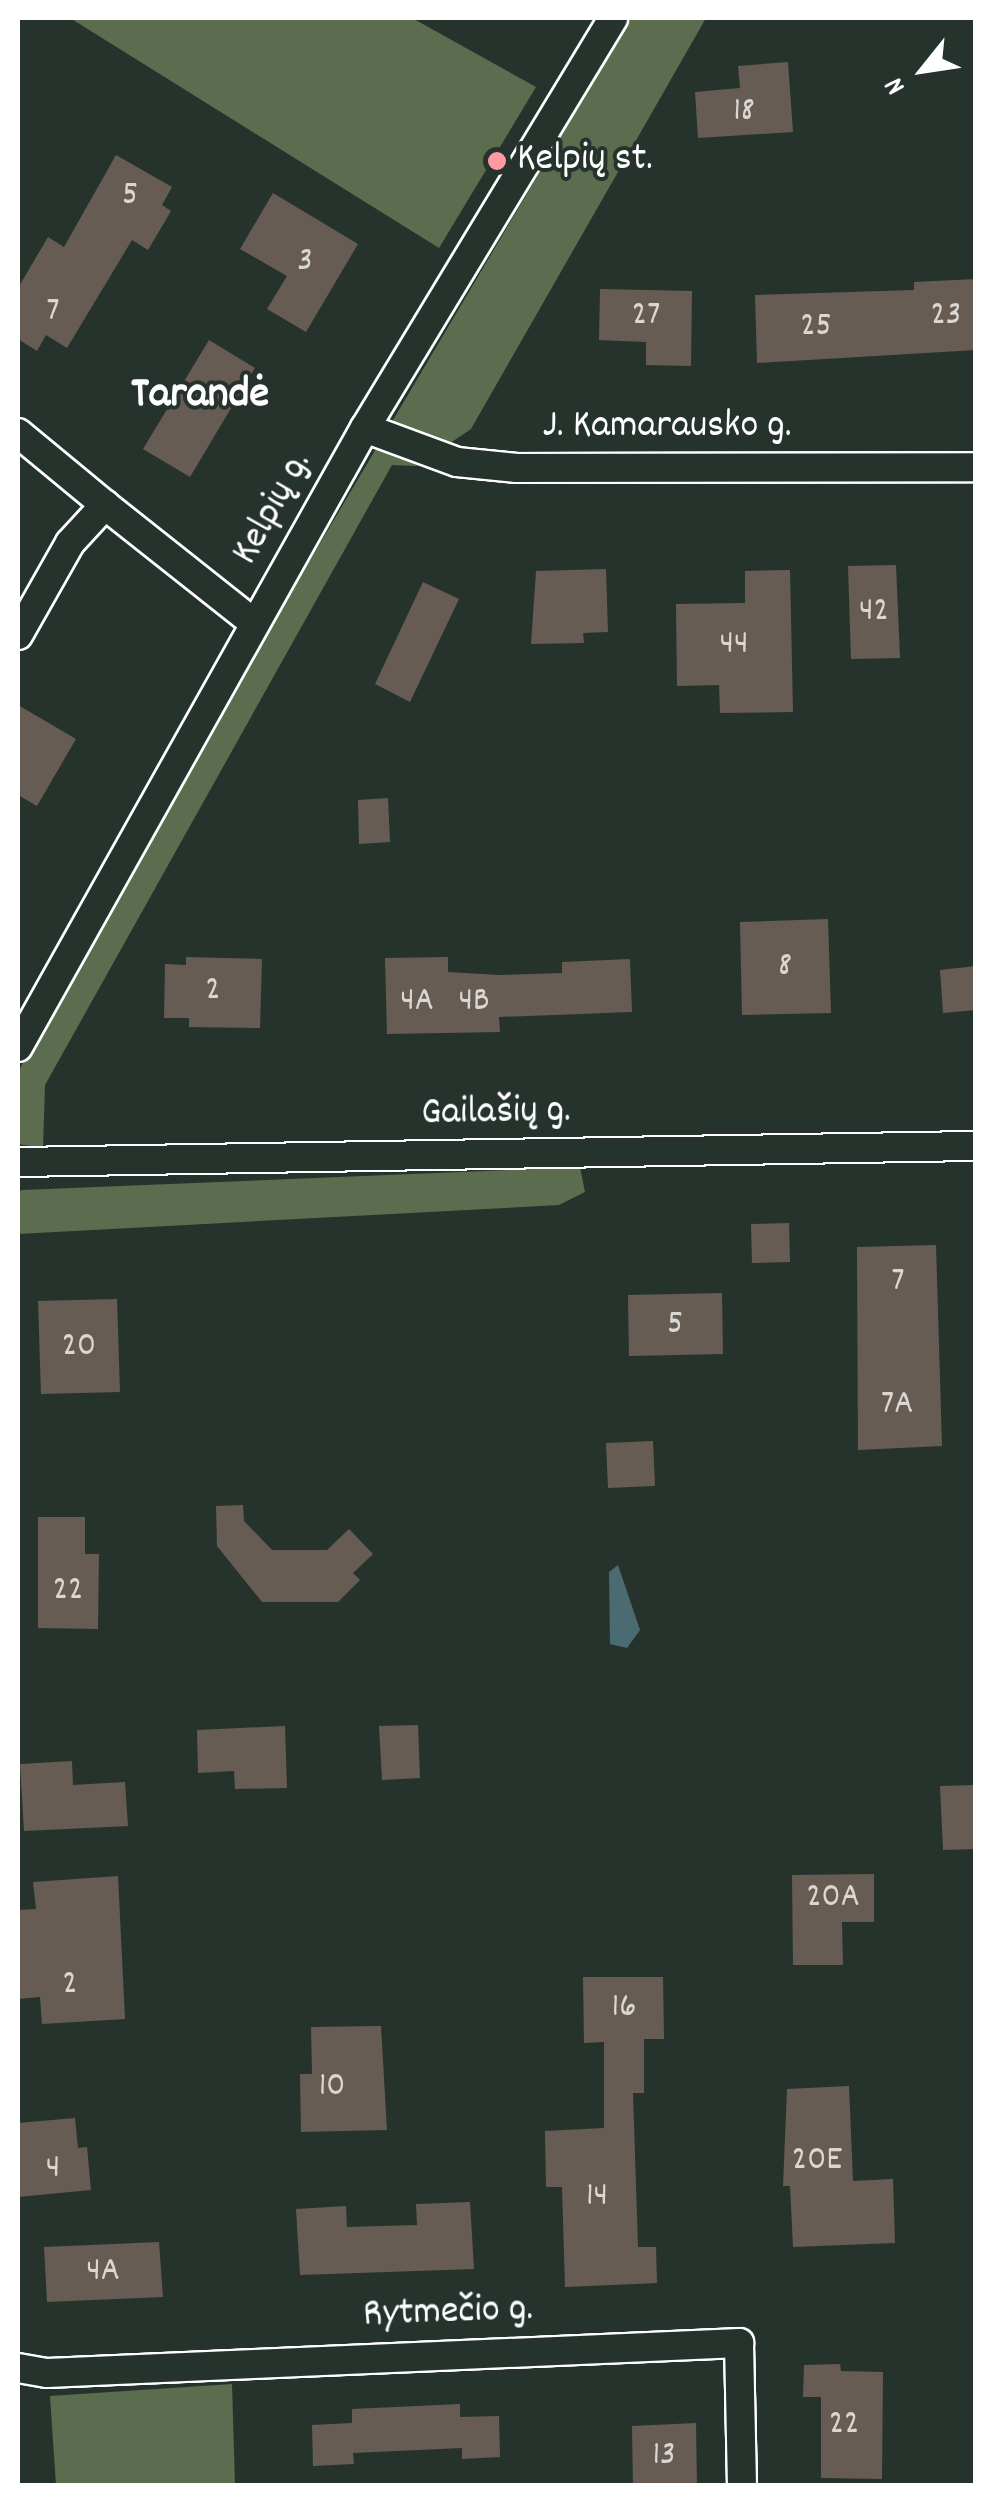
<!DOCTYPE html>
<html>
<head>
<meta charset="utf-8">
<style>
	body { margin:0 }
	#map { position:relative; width:993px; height:2503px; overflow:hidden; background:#26332d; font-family:Dekko,sans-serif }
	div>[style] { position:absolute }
	.green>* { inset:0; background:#5c6d4f }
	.water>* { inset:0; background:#4a6b71 }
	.building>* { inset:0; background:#675c53 }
	.roads { filter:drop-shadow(2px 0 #fff) drop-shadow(-2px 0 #fff) drop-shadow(0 2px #fff) drop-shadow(0 -2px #fff) }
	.minor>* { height:28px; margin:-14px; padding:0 14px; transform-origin:14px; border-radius:14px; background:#26332d }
	.dots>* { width:28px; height:28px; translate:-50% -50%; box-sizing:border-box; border:5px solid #26332d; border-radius:50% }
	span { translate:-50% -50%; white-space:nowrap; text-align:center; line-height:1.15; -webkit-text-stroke:8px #26332d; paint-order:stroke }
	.number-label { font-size:35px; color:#d9d6d4 }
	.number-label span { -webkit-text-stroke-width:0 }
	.poi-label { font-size:40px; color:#fff }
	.left { translate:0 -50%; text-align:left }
	.street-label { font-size:40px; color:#fff }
	.quarter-label { font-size:45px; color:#fff; font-weight:700 }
	.frame { position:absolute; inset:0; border:20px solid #fff; pointer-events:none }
	.north { position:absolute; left:873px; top:20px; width:100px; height:100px; -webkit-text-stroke:8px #26332d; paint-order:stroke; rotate:240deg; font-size:28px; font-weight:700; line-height:40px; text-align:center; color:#fff }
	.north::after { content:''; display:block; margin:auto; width:35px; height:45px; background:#fff; clip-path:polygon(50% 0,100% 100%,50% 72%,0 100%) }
</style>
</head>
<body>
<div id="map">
	<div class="green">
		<i style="clip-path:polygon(70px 18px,412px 18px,536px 87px,439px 248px)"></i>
		<i style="clip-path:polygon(631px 18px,706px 18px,471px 429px,416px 466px,392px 465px,45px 1085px,43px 1148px,18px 1144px,18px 1072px,206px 736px)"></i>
		<i style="clip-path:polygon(580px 1167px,585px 1192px,559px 1205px,18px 1234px,18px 1191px,23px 1190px)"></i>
		<i style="clip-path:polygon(232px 2384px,235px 2485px,56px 2485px,50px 2396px)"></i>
	</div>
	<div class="water">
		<i style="clip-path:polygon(618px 1565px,640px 1630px,627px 1648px,610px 1644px,609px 1572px)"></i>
	</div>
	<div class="building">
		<i style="clip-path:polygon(788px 62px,793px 132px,698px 138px,695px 92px,740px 88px,738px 66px)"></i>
		<i style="clip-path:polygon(116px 155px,172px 187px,162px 205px,171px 211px,148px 250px,132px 240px,67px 348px,46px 335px,37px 351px,18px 339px,18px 288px,48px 237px,64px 247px)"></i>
		<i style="clip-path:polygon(273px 193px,358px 244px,306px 332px,267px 309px,287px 276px,240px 249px)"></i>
		<i style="clip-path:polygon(976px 279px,976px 350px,757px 363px,755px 295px,914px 290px,914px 282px)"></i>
		<i style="clip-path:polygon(600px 289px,692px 291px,691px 366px,646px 365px,646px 342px,599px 340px)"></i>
		<i style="clip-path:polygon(209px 340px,255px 368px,190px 477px,143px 449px)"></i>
		<i style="clip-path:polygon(896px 565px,900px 658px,851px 659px,848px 566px)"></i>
		<i style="clip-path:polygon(606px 569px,608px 632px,583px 633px,584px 643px,531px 644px,536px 571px)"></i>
		<i style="clip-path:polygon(790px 570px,793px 712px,720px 713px,719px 685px,677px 686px,676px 604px,745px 603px,745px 571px)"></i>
		<i style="clip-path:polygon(423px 582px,459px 599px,410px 702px,375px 684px)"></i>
		<i style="clip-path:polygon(18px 705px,76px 739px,37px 806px,18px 795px)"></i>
		<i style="clip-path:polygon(388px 798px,390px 842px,359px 844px,358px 800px)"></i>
		<i style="clip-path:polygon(828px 919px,831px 1013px,742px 1015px,740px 922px)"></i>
		<i style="clip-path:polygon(186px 957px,262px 959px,260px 1028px,189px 1027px,189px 1018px,164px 1018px,165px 964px,186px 965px)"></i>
		<i style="clip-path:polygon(448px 957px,448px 972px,499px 975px,562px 973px,562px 962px,630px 959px,632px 1012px,499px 1017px,500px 1032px,387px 1034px,385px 958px)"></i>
		<i style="clip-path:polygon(976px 966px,976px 1010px,943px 1013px,940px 970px)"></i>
		<i style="clip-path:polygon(789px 1223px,790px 1262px,752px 1263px,751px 1224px)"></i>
		<i style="clip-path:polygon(936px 1245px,942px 1446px,858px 1450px,857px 1247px)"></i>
		<i style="clip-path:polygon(722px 1293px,723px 1354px,629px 1356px,628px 1295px)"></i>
		<i style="clip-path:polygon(117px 1299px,120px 1392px,41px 1394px,38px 1301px)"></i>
		<i style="clip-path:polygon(653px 1441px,655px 1486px,608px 1488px,606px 1443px)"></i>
		<i style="clip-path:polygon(243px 1505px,244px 1521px,272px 1550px,327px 1550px,349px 1529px,373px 1554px,353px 1573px,360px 1580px,338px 1602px,262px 1602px,217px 1546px,216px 1506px)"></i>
		<i style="clip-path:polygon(38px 1517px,85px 1517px,85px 1554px,99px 1554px,98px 1629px,38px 1628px)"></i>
		<i style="clip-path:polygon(418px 1725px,420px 1778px,382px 1780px,379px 1726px)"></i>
		<i style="clip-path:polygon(285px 1726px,287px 1788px,235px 1789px,234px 1771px,198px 1773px,197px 1730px)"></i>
		<i style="clip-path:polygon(72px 1761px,73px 1785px,125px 1782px,128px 1826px,24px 1831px,20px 1764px)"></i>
		<i style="clip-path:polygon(975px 1785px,976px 1849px,943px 1850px,940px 1786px)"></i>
		<i style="clip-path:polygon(874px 1874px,874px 1922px,842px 1922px,843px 1965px,793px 1965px,792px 1875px)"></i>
		<i style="clip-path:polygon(118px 1876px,125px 2019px,42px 2024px,40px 1997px,18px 1999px,18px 1910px,36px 1909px,33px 1882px)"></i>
		<i style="clip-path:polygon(583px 1977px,663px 1977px,664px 2039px,644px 2039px,644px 2093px,633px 2093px,638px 2247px,656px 2247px,657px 2283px,565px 2287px,562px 2187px,546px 2187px,545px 2131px,604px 2128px,604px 2042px,584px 2043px)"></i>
		<i style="clip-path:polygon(381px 2026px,387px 2130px,301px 2132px,300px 2074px,312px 2074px,311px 2027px)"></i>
		<i style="clip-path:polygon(849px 2086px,853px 2181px,893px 2179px,895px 2243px,793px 2247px,790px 2186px,783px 2186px,787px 2089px)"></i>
		<i style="clip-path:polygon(75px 2118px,78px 2148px,87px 2147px,91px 2190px,18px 2197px,18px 2123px)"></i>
		<i style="clip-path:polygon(470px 2202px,474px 2269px,300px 2275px,296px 2209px,346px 2206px,347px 2227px,417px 2225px,416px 2204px)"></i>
		<i style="clip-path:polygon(159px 2242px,163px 2297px,47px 2302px,44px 2247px)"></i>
		<i style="clip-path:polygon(840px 2364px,841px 2371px,883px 2372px,882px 2479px,821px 2478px,821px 2397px,803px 2397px,804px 2365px)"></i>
		<i style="clip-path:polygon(460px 2404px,460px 2417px,499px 2416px,500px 2457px,462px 2459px,462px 2448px,353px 2453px,354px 2464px,313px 2466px,312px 2425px,352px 2423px,352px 2409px)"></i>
		<i style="clip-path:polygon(696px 2423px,697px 2486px,633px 2486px,632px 2426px)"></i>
	</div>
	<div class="roads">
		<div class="minor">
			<i style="left:365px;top:428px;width:98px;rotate:20.3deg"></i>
			<i style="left:457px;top:462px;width:60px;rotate:5.7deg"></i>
			<i style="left:517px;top:468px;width:459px;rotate:-0.1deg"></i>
			<i style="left:18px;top:433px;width:113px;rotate:39.6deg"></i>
			<i style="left:18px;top:635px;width:106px;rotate:-60.5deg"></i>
			<i style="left:70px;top:543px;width:52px;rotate:-47.4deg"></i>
			<i style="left:105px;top:505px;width:191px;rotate:38.4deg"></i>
			<i style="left:18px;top:1047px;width:710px;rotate:-60.73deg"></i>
			<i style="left:365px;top:428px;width:479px;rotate:-58.8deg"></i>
			<i style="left:18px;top:1162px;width:958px;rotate:-0.96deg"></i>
			<i style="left:18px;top:2368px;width:29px;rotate:10deg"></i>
			<i style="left:47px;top:2373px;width:693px;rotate:-2.48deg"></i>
			<i style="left:739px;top:2343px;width:143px;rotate:88.8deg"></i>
		</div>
	</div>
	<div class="dots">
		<i style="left:497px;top:161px;background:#ff9aa2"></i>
	</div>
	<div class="number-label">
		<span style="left:744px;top:112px">18</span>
		<span style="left:130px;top:196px">5</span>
		<span style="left:305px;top:262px">3</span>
		<span style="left:53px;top:312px">7</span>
		<span style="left:646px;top:316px">27</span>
		<span style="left:946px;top:316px">23</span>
		<span style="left:816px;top:327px">25</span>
		<span style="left:874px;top:612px">42</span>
		<span style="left:734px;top:645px">44</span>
		<span style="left:785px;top:967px">8</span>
		<span style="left:213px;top:991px">2</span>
		<span style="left:417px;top:1002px">4A</span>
		<span style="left:474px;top:1002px">4B</span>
		<span style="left:898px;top:1282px">7</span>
		<span style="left:675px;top:1325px">5</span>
		<span style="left:79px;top:1347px">20</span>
		<span style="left:897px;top:1405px">7A</span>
		<span style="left:68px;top:1591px">22</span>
		<span style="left:833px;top:1898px">20A</span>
		<span style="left:70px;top:1985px">2</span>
		<span style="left:624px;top:2008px">16</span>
		<span style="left:332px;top:2087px">10</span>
		<span style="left:817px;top:2161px">20E</span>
		<span style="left:53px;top:2169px">4</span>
		<span style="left:597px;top:2197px">14</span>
		<span style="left:103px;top:2272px">4A</span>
		<span style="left:844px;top:2425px">22</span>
		<span style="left:664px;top:2456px">13</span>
	</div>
	<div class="poi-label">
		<span class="left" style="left:517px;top:161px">Kelpių st.</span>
	</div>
	<div class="street-label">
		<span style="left:667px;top:428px">J. Kamarausko g.</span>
		<span style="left:274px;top:509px;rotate:-61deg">Kelpių g.</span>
		<span style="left:496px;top:1114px;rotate:-1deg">Gailašių g.</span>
		<span style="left:448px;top:2314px;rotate:-2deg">Rytmečio g.</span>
	</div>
	<div class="quarter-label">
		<span style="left:200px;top:397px">Tarandė</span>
	</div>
	<div class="frame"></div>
	<div class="north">N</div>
</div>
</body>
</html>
